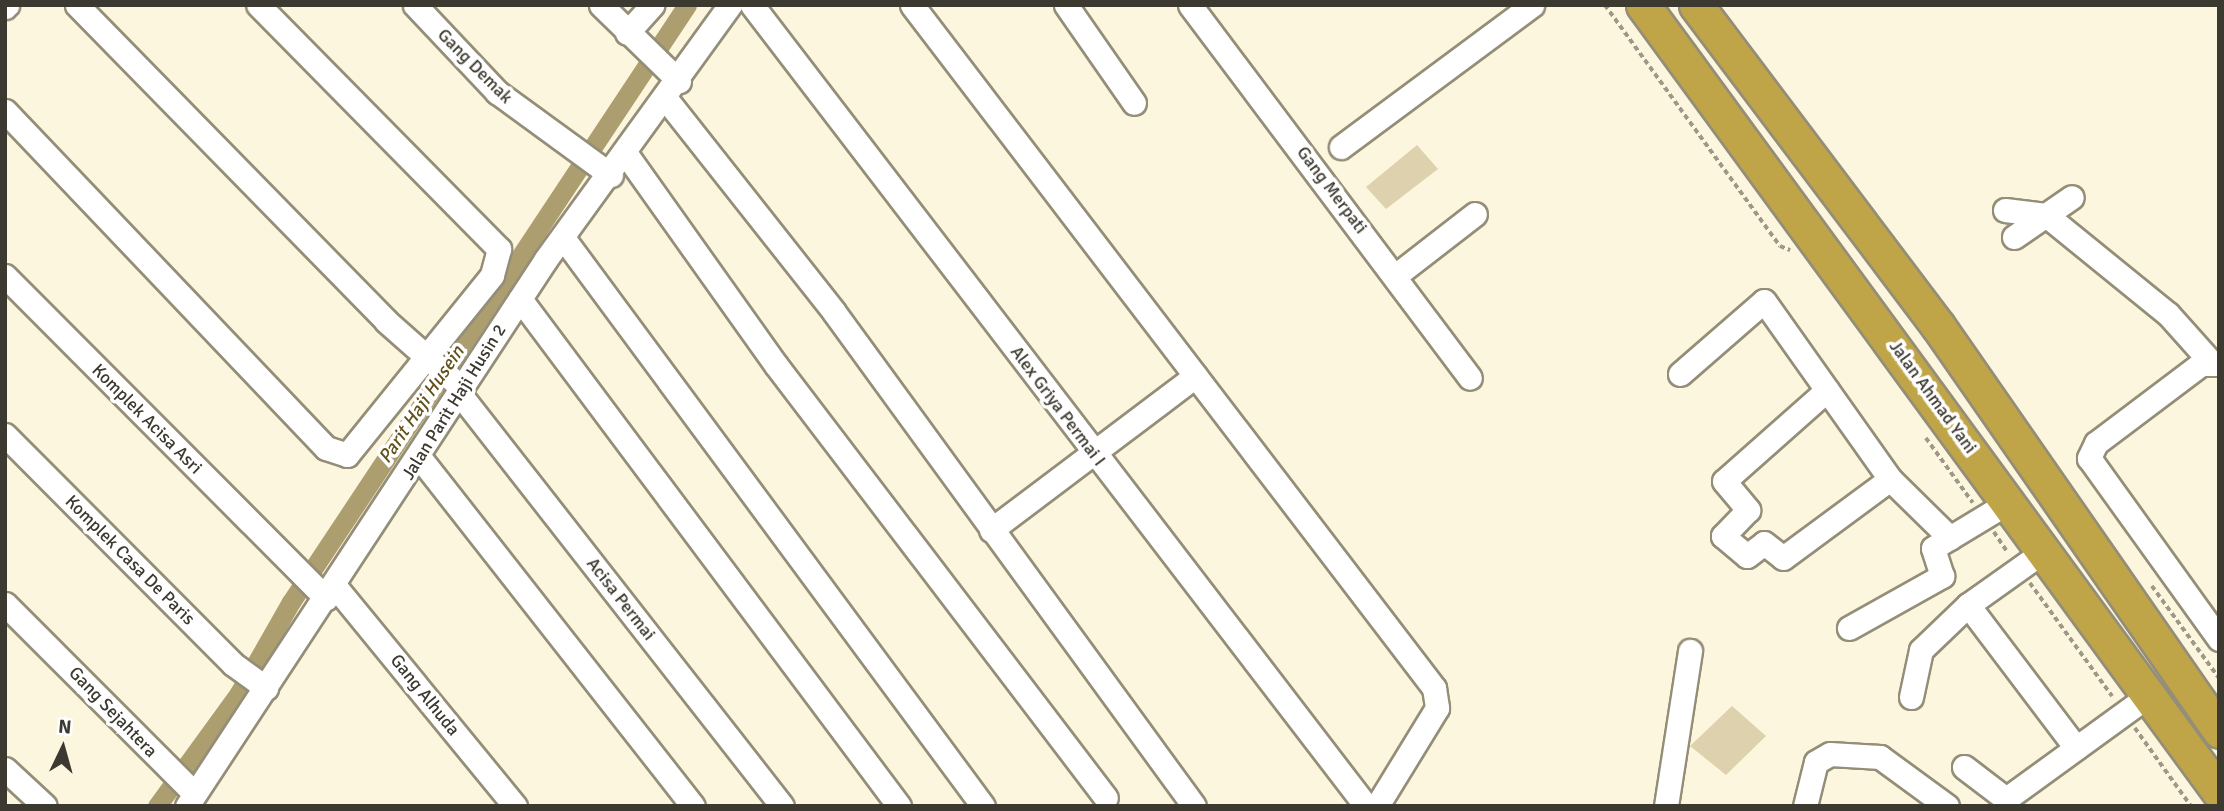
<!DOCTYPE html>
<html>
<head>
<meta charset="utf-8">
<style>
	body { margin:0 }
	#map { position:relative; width:2224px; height:811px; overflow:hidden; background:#fdf6de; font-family:Signika,sans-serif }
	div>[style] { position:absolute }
	.green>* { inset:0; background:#ddd2ad }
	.canal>* { height:19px; margin:-9.5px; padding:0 9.5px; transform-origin:9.5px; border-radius:9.5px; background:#ac9e6f }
	.path>* { height:3.5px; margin-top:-1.75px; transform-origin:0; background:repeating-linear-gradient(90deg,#9d9887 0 5px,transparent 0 8.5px) }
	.roads { filter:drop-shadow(2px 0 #948e78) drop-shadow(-2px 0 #948e78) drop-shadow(0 2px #948e78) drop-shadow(0 -2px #948e78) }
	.minor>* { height:23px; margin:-11.5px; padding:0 11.5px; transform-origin:11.5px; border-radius:11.5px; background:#fff }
	.highway>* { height:33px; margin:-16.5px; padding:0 16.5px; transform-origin:16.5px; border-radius:16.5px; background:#c0a548 }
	span { translate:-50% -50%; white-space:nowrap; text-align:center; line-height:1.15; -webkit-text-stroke:7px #fff; paint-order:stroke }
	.street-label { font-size:18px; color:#3c3930 }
	.water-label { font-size:19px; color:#62521a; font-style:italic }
	.frame { position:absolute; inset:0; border:7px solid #3c3930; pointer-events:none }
	.north { position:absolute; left:28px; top:713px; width:70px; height:70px; -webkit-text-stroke:5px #fff; paint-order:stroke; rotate:5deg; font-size:19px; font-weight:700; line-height:28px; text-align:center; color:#3c3930 }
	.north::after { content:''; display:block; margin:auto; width:24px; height:32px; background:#3c3930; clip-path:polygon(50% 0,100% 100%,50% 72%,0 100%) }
</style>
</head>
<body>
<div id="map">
	<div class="green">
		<i style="clip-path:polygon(1417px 145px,1438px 169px,1386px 209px,1366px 187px)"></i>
		<i style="clip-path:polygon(1732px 706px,1766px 736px,1726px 775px,1690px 746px)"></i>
	</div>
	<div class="canal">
		<i style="left:157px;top:806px;width:140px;rotate:-54deg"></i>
		<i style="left:239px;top:693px;width:105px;rotate:-60.3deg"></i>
		<i style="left:291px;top:602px;width:716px;rotate:-56.44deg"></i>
	</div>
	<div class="path">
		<i style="left:1605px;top:5px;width:298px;rotate:54deg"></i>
		<i style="left:1780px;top:246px;width:11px;rotate:22deg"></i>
		<i style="left:1926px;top:438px;width:80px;rotate:54.1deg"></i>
		<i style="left:1994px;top:532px;width:23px;rotate:56deg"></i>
		<i style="left:2030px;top:583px;width:140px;rotate:54deg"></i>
		<i style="left:2152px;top:586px;width:114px;rotate:53.9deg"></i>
		<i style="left:2135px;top:728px;width:96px;rotate:54.3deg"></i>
	</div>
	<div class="roads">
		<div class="minor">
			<i style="left:77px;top:5px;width:442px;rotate:45.6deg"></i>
			<i style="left:386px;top:321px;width:101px;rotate:41.4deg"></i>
			<i style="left:415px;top:5px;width:120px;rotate:46.7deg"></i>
			<i style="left:497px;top:92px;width:141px;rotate:36.1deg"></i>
			<i style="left:601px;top:5px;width:109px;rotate:44.3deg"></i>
			<i style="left:752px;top:5px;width:1009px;rotate:52.53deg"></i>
			<i style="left:912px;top:5px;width:860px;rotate:52.61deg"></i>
			<i style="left:1434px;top:688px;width:20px;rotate:81deg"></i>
			<i style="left:1437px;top:708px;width:115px;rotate:121.5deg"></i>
			<i style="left:1066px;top:5px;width:119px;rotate:55.2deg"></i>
			<i style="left:1190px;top:5px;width:466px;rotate:53.1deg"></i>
			<i style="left:5px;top:7px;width:3px;rotate:-45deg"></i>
			<i style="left:627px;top:33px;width:38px;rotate:-48deg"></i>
			<i style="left:666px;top:99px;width:271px;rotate:51.7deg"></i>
			<i style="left:834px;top:312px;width:611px;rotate:53.92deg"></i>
			<i style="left:5px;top:111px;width:465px;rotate:46.4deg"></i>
			<i style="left:326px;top:448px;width:22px;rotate:18deg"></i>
			<i style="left:347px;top:455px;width:231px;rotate:-51.1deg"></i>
			<i style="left:492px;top:275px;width:27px;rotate:-75deg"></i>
			<i style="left:499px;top:249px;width:343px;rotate:-134.6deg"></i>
			<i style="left:1341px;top:147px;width:238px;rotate:-36.6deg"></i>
			<i style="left:626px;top:154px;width:259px;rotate:54.6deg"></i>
			<i style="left:776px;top:365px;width:544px;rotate:52.69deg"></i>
			<i style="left:2005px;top:210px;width:41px;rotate:7deg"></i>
			<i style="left:2046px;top:215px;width:157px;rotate:39.1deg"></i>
			<i style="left:2168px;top:314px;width:63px;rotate:48.2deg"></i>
			<i style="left:2014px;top:237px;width:70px;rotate:-34.6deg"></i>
			<i style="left:564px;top:239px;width:705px;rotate:53.54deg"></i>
			<i style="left:5px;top:276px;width:455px;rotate:45.1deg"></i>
			<i style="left:1395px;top:276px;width:101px;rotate:-37.8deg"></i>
			<i style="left:520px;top:299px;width:633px;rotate:53.22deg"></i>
			<i style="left:2219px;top:364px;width:18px;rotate:180deg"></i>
			<i style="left:2201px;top:364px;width:131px;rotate:143deg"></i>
			<i style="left:2096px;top:443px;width:17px;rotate:115deg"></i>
			<i style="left:2089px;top:458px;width:223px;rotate:54.3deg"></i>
			<i style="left:1680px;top:374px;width:111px;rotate:-41deg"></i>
			<i style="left:1764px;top:301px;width:218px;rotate:54.7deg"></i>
			<i style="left:1827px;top:390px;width:137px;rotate:138.5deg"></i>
			<i style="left:1724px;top:481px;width:38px;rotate:50deg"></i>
			<i style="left:1748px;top:510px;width:36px;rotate:134deg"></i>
			<i style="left:1723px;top:536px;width:31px;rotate:40deg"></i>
			<i style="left:1747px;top:556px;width:21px;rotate:-37deg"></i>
			<i style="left:1764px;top:543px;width:24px;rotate:38deg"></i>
			<i style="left:1783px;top:558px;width:133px;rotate:-36.4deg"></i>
			<i style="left:1890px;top:479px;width:84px;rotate:44.5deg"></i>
			<i style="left:459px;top:393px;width:524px;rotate:51.97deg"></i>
			<i style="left:5px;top:435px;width:323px;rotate:45.1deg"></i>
			<i style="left:233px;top:664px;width:41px;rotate:36deg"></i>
			<i style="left:420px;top:458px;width:442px;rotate:51.9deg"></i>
			<i style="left:991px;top:530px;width:256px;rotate:-37deg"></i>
			<i style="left:2044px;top:551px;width:93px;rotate:144.6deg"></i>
			<i style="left:1968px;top:605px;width:179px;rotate:52.9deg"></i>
			<i style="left:334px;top:585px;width:286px;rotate:50.7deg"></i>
			<i style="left:5px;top:604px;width:267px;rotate:45deg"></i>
			<i style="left:1849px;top:628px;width:107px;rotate:-29.2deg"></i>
			<i style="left:1942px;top:576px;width:29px;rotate:-108deg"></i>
			<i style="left:1933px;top:548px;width:89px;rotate:-31.2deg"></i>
			<i style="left:1911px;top:697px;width:48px;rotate:-78deg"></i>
			<i style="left:1921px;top:650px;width:65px;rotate:-43.8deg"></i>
			<i style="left:1964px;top:767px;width:53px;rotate:37.3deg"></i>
			<i style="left:2006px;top:799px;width:177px;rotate:-36deg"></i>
			<i style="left:5px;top:769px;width:54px;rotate:42.8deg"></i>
			<i style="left:187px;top:806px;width:654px;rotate:-56.72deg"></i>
			<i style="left:546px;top:259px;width:314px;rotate:-54.1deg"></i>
			<i style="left:1666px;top:806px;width:157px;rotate:-81.2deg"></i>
			<i style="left:1805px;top:806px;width:45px;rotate:-76deg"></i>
			<i style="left:1816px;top:762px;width:16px;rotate:-30deg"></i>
			<i style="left:1830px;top:754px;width:50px;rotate:3.4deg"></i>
			<i style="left:1880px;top:757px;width:83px;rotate:36.2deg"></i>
		</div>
		<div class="highway">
			<i style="left:1643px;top:5px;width:975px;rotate:53.8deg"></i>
			<i style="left:1696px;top:5px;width:402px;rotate:53deg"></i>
			<i style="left:1938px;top:326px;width:493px;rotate:55.2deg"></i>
		</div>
	</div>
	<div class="street-label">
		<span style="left:475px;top:66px;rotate:45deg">Gang Demak</span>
		<span style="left:1332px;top:190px;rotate:53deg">Gang Merpati</span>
		<span style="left:1933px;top:397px;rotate:54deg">Jalan Ahmad Yani</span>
		<span style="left:454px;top:402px;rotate:-58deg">Jalan Parit Haji Husin 2</span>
		<span style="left:1058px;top:406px;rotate:53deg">Alex Griya Permai I</span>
		<span style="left:147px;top:419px;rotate:45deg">Komplek Acisa Asri</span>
		<span style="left:130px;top:560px;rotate:45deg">Komplek Casa De Paris</span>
		<span style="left:621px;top:599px;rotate:52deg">Acisa Permai</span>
		<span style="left:425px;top:695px;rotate:51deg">Gang Alhuda</span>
		<span style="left:113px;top:712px;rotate:46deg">Gang Sejahtera</span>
	</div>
	<div class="water-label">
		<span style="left:422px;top:405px;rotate:-56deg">Parit Haji Husein</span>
	</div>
	<div class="frame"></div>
	<div class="north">N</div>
</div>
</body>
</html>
